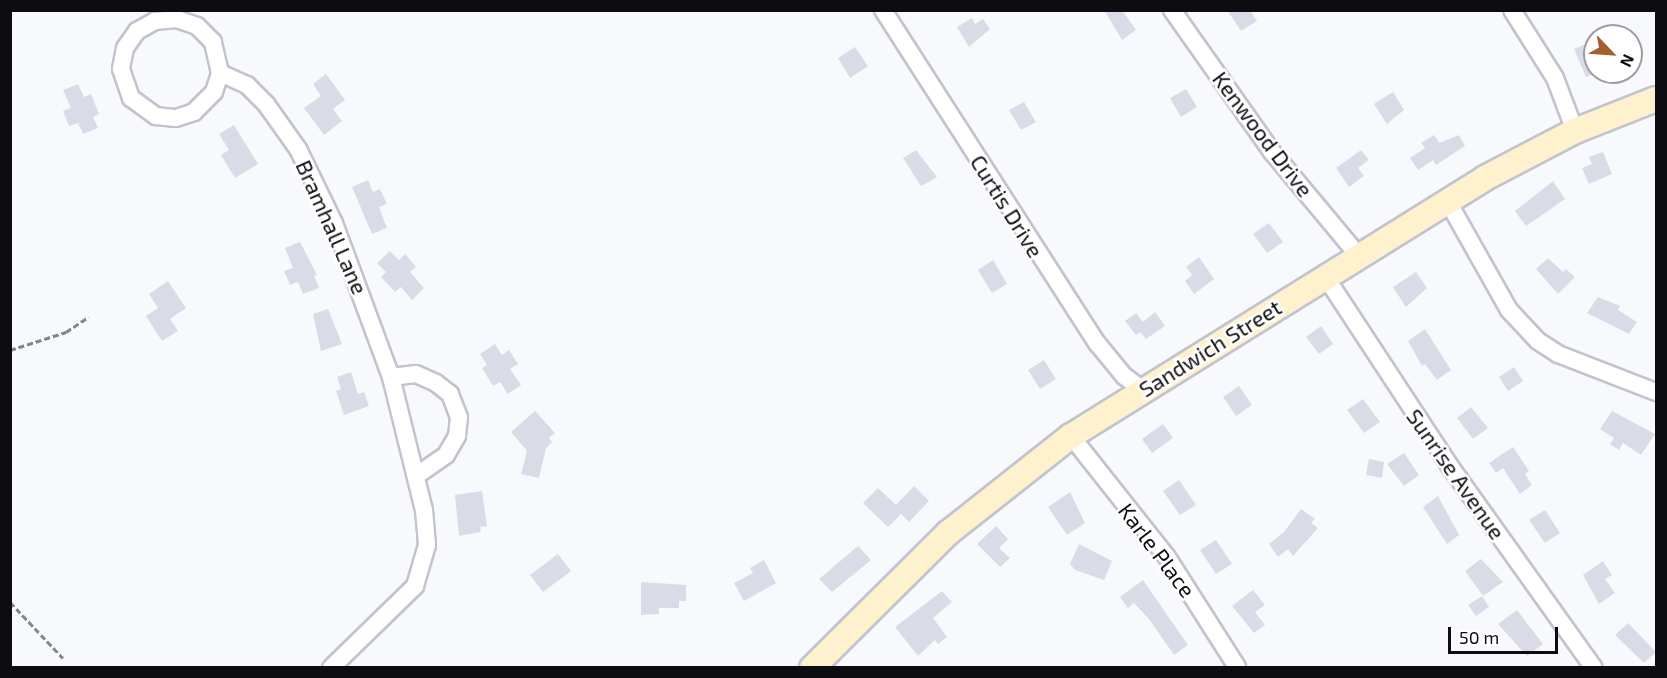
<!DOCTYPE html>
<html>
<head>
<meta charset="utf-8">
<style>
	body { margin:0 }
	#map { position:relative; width:1667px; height:678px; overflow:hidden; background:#f8f9fd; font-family:"Exo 2",sans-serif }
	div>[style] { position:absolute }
	.building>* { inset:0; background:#dbdbe7 }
	.path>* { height:3px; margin-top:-1.5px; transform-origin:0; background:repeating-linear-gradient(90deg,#848589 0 6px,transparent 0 9px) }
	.roads { filter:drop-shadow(2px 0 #c3c3cf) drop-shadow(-2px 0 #c3c3cf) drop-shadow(0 2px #c3c3cf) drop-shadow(0 -2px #c3c3cf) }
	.street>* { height:16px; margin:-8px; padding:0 8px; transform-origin:8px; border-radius:8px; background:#fff }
	.secondary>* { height:24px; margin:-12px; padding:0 12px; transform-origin:12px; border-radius:12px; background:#fdf2cd }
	span { translate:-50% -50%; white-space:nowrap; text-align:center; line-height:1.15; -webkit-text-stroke:5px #fff; paint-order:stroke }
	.street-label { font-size:22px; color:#0d0d11 }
	.frame { position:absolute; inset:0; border:12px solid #0d0d11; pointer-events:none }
	.north { position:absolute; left:1583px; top:24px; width:60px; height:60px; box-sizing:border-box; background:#fff; border:2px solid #9e9ea0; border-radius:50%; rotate:115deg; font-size:16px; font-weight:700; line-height:24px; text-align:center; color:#0d0d11 }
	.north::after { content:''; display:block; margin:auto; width:21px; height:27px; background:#a35f30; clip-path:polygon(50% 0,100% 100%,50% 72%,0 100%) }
	.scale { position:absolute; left:1448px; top:627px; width:110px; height:27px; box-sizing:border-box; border:3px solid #0d0d11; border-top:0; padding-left:8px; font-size:18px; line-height:21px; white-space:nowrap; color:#0d0d11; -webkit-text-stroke:4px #fff; paint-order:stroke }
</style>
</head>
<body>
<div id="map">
	<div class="building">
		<i style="clip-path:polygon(1104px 10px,1122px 10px,1136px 30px,1122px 40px)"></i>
		<i style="clip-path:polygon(1227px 10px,1250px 10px,1257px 21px,1241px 31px)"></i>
		<i style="clip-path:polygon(972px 18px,975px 24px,983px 19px,990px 29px,969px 47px,957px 27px)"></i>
		<i style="clip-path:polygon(1595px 40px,1595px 73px,1586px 77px,1574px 49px)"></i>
		<i style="clip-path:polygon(855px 47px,868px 66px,850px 78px,838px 58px)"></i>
		<i style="clip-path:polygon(326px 74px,345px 100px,333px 109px,342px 121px,324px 135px,304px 108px,321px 96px,313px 84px)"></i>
		<i style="clip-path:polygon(78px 84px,84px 97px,91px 94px,99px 114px,93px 117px,98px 128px,83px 134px,78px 123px,69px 126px,63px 111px,71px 108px,63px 90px)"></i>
		<i style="clip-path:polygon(1186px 89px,1197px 107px,1181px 117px,1170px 98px)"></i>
		<i style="clip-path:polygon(1393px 92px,1404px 110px,1387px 124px,1374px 104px)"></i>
		<i style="clip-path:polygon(1024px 102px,1036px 122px,1021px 130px,1009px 110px)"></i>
		<i style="clip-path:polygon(234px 125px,258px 164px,235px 178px,221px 155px,229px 150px,219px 134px)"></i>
		<i style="clip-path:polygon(1434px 135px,1439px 143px,1459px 135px,1465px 146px,1436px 165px,1433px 160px,1418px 170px,1410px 158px,1425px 148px,1421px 143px)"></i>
		<i style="clip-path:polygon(916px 150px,937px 177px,921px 186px,903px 158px)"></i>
		<i style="clip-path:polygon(1361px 150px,1369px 160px,1358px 168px,1364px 176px,1349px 187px,1336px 168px)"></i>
		<i style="clip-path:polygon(1603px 152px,1612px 174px,1589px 184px,1582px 168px,1592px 164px,1589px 157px)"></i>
		<i style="clip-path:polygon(368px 180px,373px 192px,380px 189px,387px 204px,379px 207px,387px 228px,372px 234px,352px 187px)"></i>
		<i style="clip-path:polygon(1553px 181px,1565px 199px,1526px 226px,1515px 211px)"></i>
		<i style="clip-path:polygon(1269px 223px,1283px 242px,1267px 253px,1253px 234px)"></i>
		<i style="clip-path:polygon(300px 242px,317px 275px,314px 276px,319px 288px,303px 294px,298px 282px,290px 285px,284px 271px,293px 268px,285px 248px)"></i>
		<i style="clip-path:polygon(390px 251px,399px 260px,405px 254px,416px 267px,410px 272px,424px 288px,412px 300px,401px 287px,395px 292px,381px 277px,386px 272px,377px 263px)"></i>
		<i style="clip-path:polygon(1199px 257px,1214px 279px,1194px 294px,1185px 281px,1192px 275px,1186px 267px)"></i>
		<i style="clip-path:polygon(1548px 258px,1563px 272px,1566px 269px,1575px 277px,1558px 294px,1536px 269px)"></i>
		<i style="clip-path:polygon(993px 260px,1007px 284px,992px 293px,978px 270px)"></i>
		<i style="clip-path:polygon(1416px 272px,1427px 288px,1406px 307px,1393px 287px)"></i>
		<i style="clip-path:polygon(168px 281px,186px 308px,170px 319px,178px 331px,162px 341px,146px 316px,158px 308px,149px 294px)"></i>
		<i style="clip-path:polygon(1598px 297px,1620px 306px,1618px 310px,1637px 322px,1629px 334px,1587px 313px)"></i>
		<i style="clip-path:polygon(328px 309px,342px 344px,321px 351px,313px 314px)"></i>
		<i style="clip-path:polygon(1155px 312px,1165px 326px,1146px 339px,1140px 332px,1136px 335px,1125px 321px,1136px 313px,1143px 322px)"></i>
		<i style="clip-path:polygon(1321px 326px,1333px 344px,1319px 354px,1306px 337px)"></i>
		<i style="clip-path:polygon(1425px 329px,1451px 370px,1437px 380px,1425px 364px,1422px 366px,1408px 341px)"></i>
		<i style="clip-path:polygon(495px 344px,502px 355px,509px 350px,518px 364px,510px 369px,521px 385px,508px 394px,500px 382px,493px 386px,482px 368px,487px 365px,480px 354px)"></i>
		<i style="clip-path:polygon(1044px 360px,1056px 379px,1040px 389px,1028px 370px)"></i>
		<i style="clip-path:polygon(1514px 367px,1523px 381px,1508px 391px,1499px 377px)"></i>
		<i style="clip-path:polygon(351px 372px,358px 394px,364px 392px,369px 406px,344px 415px,336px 391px,341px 389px,337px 377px)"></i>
		<i style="clip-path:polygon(1239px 386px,1252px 405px,1236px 416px,1223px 397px)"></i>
		<i style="clip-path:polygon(1363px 399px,1380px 422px,1364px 433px,1347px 410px)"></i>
		<i style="clip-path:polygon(1471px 407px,1488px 428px,1473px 439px,1457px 418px)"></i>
		<i style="clip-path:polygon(535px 411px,555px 433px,549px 438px,552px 442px,546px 448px,539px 478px,521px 474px,527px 451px,511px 432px)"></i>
		<i style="clip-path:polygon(1612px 411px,1655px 434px,1641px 455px,1623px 443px,1619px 450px,1610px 444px,1614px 438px,1600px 429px)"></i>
		<i style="clip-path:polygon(1163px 424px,1173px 438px,1152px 453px,1142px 439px)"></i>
		<i style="clip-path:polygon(1513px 447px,1529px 471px,1525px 474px,1532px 485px,1520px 494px,1503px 468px,1496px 473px,1489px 463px)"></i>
		<i style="clip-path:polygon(1404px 453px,1419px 475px,1404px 486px,1387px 464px)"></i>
		<i style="clip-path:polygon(1369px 459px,1384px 462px,1382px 478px,1366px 475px)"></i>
		<i style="clip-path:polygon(1179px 480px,1196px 505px,1180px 515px,1163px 491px)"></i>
		<i style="clip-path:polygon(914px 486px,929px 501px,909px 522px,901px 514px,888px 527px,863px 503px,878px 488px,896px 505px)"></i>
		<i style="clip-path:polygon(482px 491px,487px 526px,480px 527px,481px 532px,459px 536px,455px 495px)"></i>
		<i style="clip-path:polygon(1070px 492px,1085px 523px,1067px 535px,1048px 507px)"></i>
		<i style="clip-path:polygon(1438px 496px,1459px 535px,1447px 544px,1423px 507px)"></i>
		<i style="clip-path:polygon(1301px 509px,1315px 519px,1311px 523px,1318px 528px,1293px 556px,1288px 549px,1278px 557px,1269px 544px,1284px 532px)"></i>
		<i style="clip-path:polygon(1545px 510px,1560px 533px,1545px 543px,1529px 520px)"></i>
		<i style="clip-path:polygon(996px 526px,1008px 539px,999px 548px,1010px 558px,1000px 567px,977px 544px)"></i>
		<i style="clip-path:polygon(1216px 540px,1232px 564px,1216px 574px,1200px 550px)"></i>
		<i style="clip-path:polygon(1079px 544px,1112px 561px,1104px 580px,1075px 570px,1070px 564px)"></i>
		<i style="clip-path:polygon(858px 546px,871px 560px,832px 592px,819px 579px)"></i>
		<i style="clip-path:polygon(558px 554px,571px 571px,543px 592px,530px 575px)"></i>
		<i style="clip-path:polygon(1481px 559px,1503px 582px,1483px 596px,1465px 571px)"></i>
		<i style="clip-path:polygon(764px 560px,776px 583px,744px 601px,734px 583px,753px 573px,750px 568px)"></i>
		<i style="clip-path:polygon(1603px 561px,1612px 575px,1605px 579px,1615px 593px,1599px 604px,1583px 575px)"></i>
		<i style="clip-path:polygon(1143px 580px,1188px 645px,1174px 655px,1149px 619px,1134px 603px,1128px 608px,1120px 597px)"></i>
		<i style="clip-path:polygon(641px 582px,686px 585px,686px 601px,679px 601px,679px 608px,659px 608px,659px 614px,641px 615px)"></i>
		<i style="clip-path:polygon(1253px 590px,1265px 605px,1255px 612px,1265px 625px,1254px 633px,1232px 606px)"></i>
		<i style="clip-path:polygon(942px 591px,952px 602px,933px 618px,947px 637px,938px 644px,935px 640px,918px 656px,895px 627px)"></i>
		<i style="clip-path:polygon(1482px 596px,1489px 607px,1476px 616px,1468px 605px)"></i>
		<i style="clip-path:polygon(1517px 610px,1543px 644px,1527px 656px,1498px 624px)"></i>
		<i style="clip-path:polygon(1628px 623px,1656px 652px,1644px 663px,1615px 635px)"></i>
	</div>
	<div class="path">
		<i style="left:10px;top:350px;width:59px;rotate:-17.8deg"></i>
		<i style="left:66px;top:332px;width:27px;rotate:-34deg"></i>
		<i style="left:10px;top:602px;width:77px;rotate:46.6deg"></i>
	</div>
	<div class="roads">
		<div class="street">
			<i style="left:883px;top:10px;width:396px;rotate:57.3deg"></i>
			<i style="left:1097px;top:343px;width:43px;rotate:50.7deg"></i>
			<i style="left:1124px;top:376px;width:24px;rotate:36deg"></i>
			<i style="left:1172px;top:10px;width:175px;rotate:54.8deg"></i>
			<i style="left:1273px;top:153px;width:133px;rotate:50.2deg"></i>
			<i style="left:1512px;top:10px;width:80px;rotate:57.7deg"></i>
			<i style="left:1555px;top:78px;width:57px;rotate:69.3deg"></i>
			<i style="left:220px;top:73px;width:32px;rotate:-103deg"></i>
			<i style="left:213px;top:42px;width:23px;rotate:-135deg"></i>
			<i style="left:197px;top:26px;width:21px;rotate:-161deg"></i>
			<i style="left:177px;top:19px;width:22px;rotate:175deg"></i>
			<i style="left:155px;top:21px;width:21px;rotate:151deg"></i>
			<i style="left:137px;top:31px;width:21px;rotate:125deg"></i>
			<i style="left:125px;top:48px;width:21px;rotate:101deg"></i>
			<i style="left:121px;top:69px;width:31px;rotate:71deg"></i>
			<i style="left:131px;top:98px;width:31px;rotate:36deg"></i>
			<i style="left:156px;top:116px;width:20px;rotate:6deg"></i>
			<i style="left:176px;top:118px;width:19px;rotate:-18deg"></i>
			<i style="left:194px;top:112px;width:28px;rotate:-45deg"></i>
			<i style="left:214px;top:92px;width:20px;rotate:-72deg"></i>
			<i style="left:220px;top:73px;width:30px;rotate:24deg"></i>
			<i style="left:247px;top:85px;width:27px;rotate:45deg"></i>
			<i style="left:266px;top:104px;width:55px;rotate:54.6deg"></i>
			<i style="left:298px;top:149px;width:82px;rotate:64.1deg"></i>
			<i style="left:334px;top:223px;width:164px;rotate:69.7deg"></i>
			<i style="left:391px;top:377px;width:137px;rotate:76.1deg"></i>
			<i style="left:424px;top:510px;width:35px;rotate:85deg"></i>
			<i style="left:427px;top:545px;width:43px;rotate:106.3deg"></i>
			<i style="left:415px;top:586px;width:117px;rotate:135.7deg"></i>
			<i style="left:1447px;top:200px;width:126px;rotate:60.6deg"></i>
			<i style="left:1509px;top:310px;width:42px;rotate:46.9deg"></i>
			<i style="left:1538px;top:341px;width:24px;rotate:33deg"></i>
			<i style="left:1558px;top:354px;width:105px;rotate:21.2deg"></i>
			<i style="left:1325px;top:276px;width:226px;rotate:56.7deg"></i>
			<i style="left:1449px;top:465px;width:249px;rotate:54.5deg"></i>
			<i style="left:391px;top:377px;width:25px;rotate:-7deg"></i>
			<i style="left:416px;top:374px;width:22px;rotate:24deg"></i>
			<i style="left:436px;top:383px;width:18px;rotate:38deg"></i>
			<i style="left:450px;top:394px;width:25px;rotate:69deg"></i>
			<i style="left:459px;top:417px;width:19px;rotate:96deg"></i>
			<i style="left:457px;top:436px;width:22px;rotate:120deg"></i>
			<i style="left:446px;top:455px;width:37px;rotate:145deg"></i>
			<i style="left:1071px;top:436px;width:154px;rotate:51.6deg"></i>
			<i style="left:1167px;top:557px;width:130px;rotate:57.5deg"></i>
		</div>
		<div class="secondary">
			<i style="left:812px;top:668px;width:192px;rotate:-44.8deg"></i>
			<i style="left:948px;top:533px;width:157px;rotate:-38.3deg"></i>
			<i style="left:1071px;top:436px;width:488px;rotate:-31.9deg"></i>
			<i style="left:1485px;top:178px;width:102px;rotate:-27.6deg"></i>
			<i style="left:1575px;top:131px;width:87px;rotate:-21.6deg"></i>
		</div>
	</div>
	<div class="street-label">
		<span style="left:1263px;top:134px;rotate:53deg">Kenwood Drive</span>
		<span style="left:1007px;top:206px;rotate:58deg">Curtis Drive</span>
		<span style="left:332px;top:227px;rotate:66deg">Bramhall Lane</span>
		<span style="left:1210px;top:348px;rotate:-32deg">Sandwich Street</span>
		<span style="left:1456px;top:474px;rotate:55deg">Sunrise Avenue</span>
		<span style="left:1157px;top:550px;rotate:53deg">Karle Place</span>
	</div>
	<div class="frame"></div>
	<div class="north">N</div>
	<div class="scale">50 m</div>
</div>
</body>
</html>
